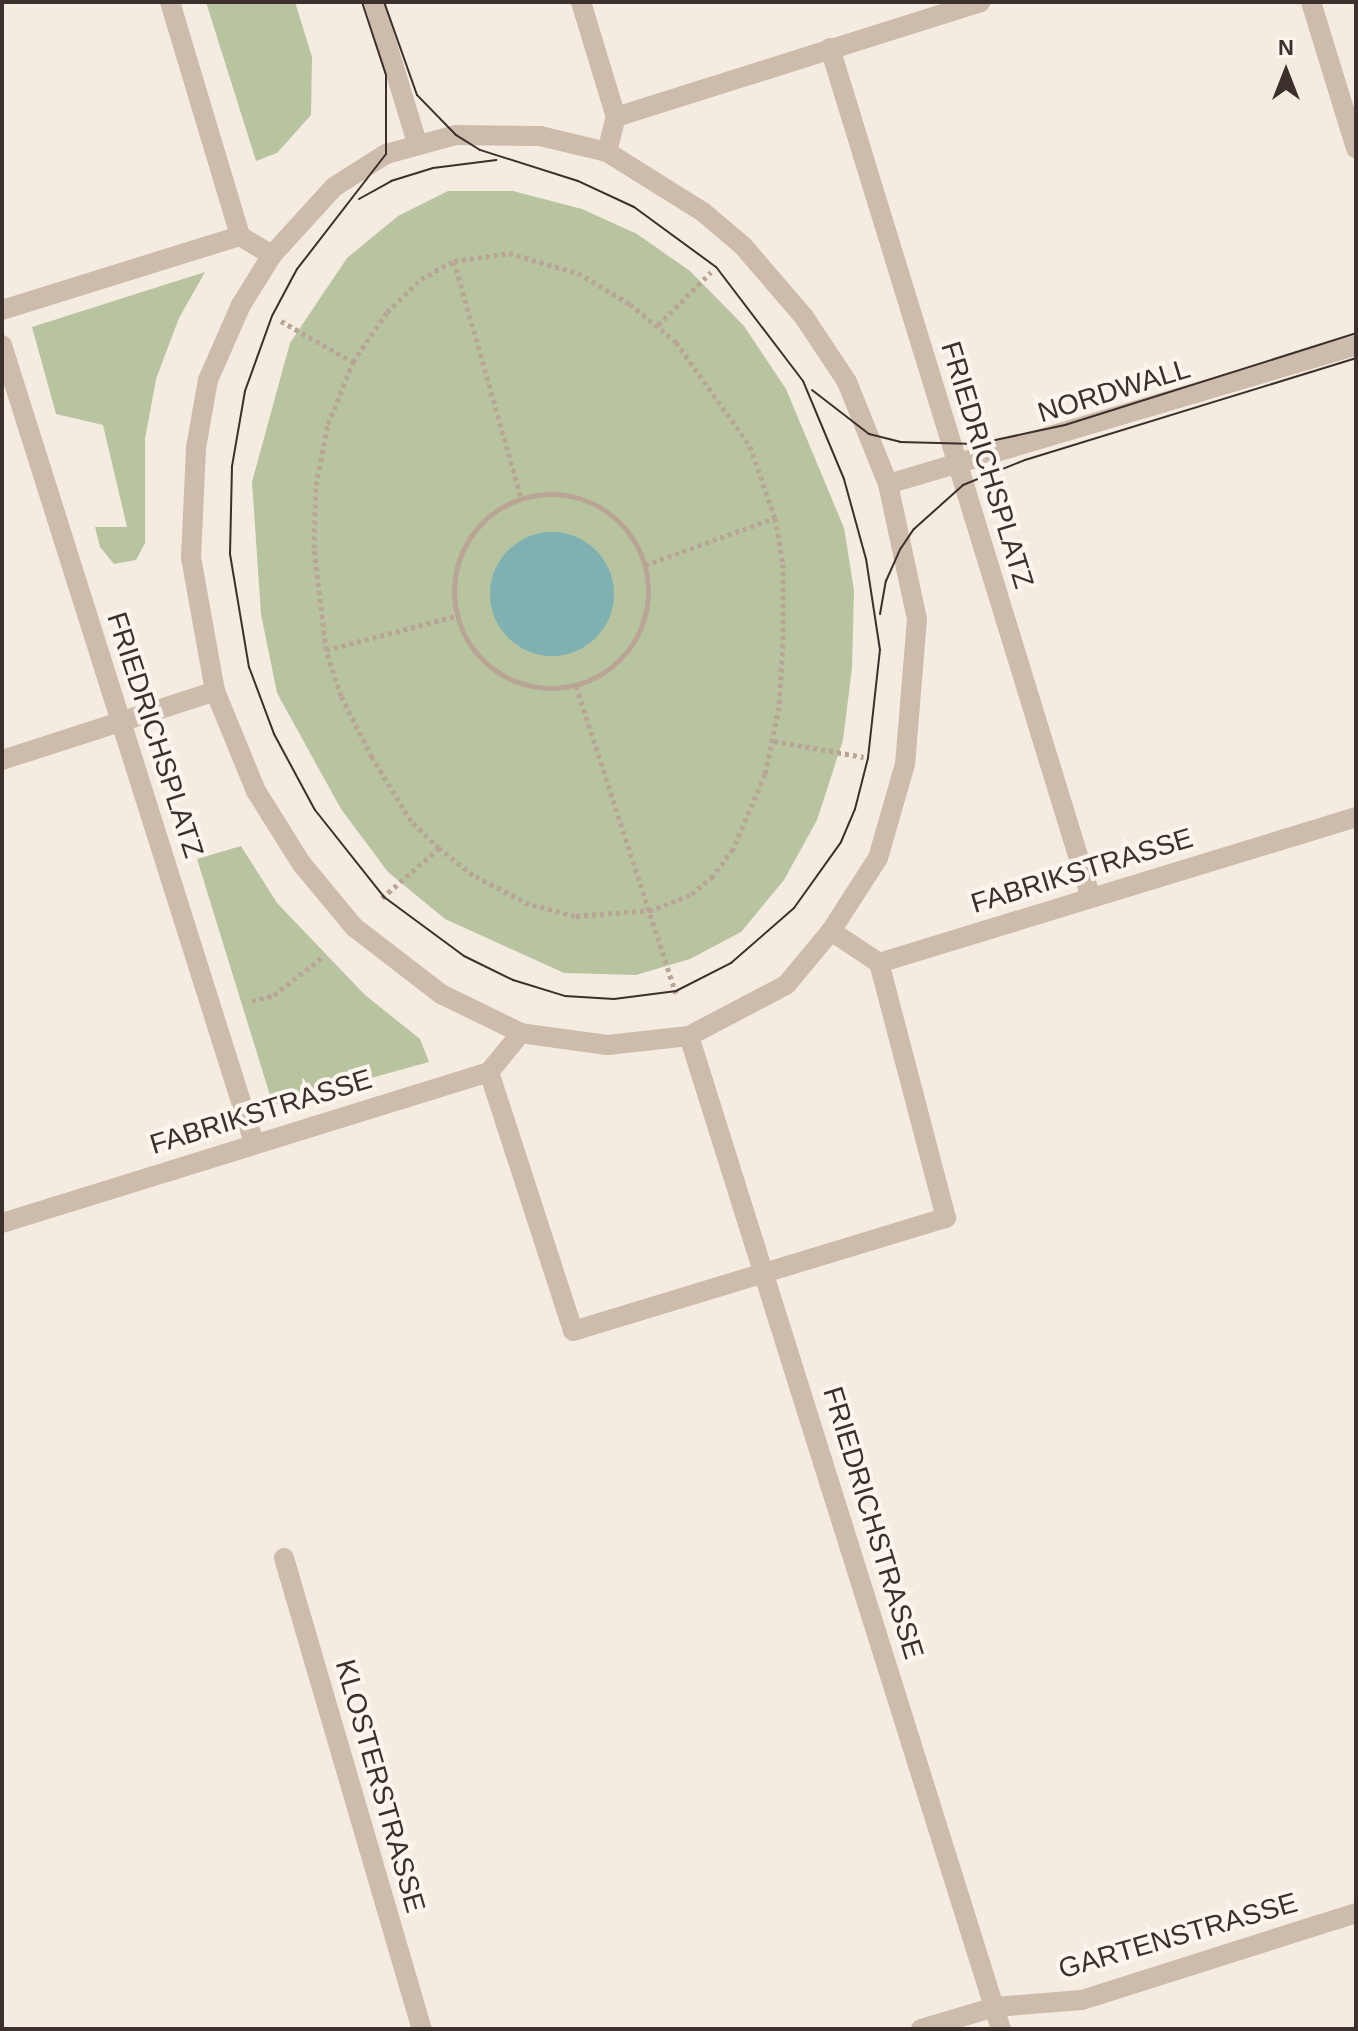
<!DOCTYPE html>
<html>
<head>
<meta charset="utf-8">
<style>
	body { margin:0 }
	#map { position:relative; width:1358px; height:2031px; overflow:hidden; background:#f4ebe1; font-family:Helvetica,sans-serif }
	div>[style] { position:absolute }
	.green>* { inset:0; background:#b8c4a0 }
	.water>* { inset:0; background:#7fb0b2 }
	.round { border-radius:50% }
	.path>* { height:5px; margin-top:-2.5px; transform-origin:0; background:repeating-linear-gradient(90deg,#b9a596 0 4px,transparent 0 8px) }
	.path>.ring { margin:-2.5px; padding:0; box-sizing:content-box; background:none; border:5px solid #b9a596; border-radius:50% }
	.service>* { height:20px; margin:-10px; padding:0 10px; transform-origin:10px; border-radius:10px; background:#cdbbac }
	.minor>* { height:20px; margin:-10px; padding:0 10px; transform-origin:10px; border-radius:10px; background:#cdbbac }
	.tertiary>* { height:20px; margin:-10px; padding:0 10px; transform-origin:10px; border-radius:10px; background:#cdbbac }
	.tram>* { height:2px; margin:-1px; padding:0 1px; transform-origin:1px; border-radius:1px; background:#3b302b }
	span { translate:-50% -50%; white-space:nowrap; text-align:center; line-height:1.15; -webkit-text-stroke:8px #fbf5ee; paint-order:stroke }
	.street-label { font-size:28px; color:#3b302b }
	.frame { position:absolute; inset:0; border:4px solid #3b302b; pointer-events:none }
	.north { position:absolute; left:1246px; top:32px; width:80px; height:80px; -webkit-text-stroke:6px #fbf5ee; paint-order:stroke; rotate:0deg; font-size:22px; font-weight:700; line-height:32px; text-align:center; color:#3b302b }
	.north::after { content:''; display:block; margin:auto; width:28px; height:36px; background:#3b302b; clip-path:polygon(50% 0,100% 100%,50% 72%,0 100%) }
</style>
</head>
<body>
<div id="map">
	<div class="green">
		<i style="clip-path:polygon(206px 2px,295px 2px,312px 57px,311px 115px,277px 153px,256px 161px)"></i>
		<i style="clip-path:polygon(448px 191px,513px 191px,582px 209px,637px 234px,690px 271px,744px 326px,786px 389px,844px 528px,854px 590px,852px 668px,843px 740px,817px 820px,784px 880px,741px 932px,690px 959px,636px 975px,564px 973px,445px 919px,388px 872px,341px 809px,277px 693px,261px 614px,252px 482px,290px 343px,347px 258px,398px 216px)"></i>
		<i style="clip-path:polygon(205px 272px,179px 318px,156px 379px,145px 439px,145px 543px,136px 560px,114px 564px,100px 547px,95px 527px,127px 527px,103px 425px,56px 414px,32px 327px)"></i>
		<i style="clip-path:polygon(241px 846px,277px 903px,365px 995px,420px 1039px,429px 1062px,273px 1105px,197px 859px)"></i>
	</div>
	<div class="water">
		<i class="round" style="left:490px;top:532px;width:124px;height:124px"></i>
	</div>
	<div class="path">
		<i style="left:509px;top:253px;width:72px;rotate:16.2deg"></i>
		<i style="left:578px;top:273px;width:61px;rotate:30.8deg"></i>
		<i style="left:630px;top:304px;width:60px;rotate:39.6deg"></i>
		<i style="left:676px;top:342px;width:128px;rotate:54.6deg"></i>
		<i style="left:750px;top:446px;width:76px;rotate:70.9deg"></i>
		<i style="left:775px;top:518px;width:47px;rotate:80.1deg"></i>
		<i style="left:783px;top:564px;width:80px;rotate:90deg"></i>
		<i style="left:783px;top:644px;width:63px;rotate:93.6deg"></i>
		<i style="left:779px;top:707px;width:68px;rotate:101.8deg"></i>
		<i style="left:765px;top:774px;width:82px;rotate:113.1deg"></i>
		<i style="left:733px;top:849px;width:34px;rotate:127deg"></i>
		<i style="left:713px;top:876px;width:30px;rotate:140deg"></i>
		<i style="left:690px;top:895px;width:41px;rotate:158.5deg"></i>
		<i style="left:652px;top:910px;width:77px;rotate:175.5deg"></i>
		<i style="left:575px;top:916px;width:48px;rotate:-165.4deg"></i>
		<i style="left:529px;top:904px;width:63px;rotate:-152.6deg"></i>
		<i style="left:473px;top:875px;width:43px;rotate:-141.5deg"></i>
		<i style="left:439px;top:848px;width:39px;rotate:-136deg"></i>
		<i style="left:411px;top:821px;width:75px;rotate:-121.4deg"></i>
		<i style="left:372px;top:757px;width:68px;rotate:-116.9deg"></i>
		<i style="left:341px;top:696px;width:48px;rotate:-108.1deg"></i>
		<i style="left:326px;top:650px;width:103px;rotate:-96.7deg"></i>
		<i style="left:314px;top:548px;width:63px;rotate:-88.2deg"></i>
		<i style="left:316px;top:485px;width:62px;rotate:-78.9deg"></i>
		<i style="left:328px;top:424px;width:67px;rotate:-68deg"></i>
		<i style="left:353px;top:362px;width:60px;rotate:-55.8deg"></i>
		<i style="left:387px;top:312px;width:47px;rotate:-44.1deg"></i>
		<i style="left:421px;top:279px;width:38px;rotate:-29deg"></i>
		<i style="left:454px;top:261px;width:56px;rotate:-8.3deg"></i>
		<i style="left:454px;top:261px;width:246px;rotate:74.2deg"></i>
		<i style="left:281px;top:321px;width:83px;rotate:29.7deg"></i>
		<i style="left:658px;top:325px;width:75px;rotate:-45deg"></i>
		<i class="ring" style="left:454px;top:494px;width:189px;height:189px"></i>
		<i style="left:645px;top:565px;width:138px;rotate:-19.9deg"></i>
		<i style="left:326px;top:650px;width:134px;rotate:-14.7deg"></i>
		<i style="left:576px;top:686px;width:323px;rotate:72deg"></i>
		<i style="left:774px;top:741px;width:91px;rotate:10.1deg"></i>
		<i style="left:382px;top:898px;width:76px;rotate:-41.3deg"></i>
		<i style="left:252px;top:1001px;width:23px;rotate:-15deg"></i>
		<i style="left:274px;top:995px;width:63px;rotate:-38deg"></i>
	</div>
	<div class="service">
		<i style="left:170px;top:2px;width:244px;rotate:73.3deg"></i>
		<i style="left:581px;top:2px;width:120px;rotate:73.1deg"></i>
		<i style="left:830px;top:48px;width:889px;rotate:72.93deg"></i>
		<i style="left:2px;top:345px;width:837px;rotate:72.47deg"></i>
		<i style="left:489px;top:1072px;width:272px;rotate:72deg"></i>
		<i style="left:573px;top:1331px;width:390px;rotate:-16.9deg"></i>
		<i style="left:946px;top:1218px;width:264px;rotate:-104.7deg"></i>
	</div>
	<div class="minor">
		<i style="left:1311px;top:2px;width:153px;rotate:72.9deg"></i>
		<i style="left:607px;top:152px;width:36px;rotate:-76deg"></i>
		<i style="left:616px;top:117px;width:382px;rotate:-17.5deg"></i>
		<i style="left:2px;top:310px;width:249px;rotate:-17.3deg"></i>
		<i style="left:240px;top:236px;width:37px;rotate:31deg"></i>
		<i style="left:831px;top:931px;width:58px;rotate:33.7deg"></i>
		<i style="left:879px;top:963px;width:499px;rotate:-17deg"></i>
		<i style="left:689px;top:1036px;width:1041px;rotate:72.56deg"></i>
		<i style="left:2px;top:1223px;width:510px;rotate:-17.23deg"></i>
		<i style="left:489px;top:1072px;width:50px;rotate:-50.6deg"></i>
		<i style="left:284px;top:1558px;width:491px;rotate:73.7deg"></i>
		<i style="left:921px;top:2029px;width:77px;rotate:-16.6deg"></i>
		<i style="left:995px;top:2007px;width:87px;rotate:-4.6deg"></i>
		<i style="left:1082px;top:2000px;width:287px;rotate:-17.6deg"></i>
	</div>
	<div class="tertiary">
		<i style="left:374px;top:2px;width:147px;rotate:73deg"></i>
		<i style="left:456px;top:135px;width:84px;rotate:0.7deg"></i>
		<i style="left:540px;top:136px;width:69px;rotate:13.4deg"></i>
		<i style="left:607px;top:152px;width:113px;rotate:32deg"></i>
		<i style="left:703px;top:212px;width:52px;rotate:40.4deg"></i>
		<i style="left:743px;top:246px;width:94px;rotate:49.3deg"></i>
		<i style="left:804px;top:317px;width:78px;rotate:56.5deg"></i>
		<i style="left:847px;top:382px;width:110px;rotate:68.1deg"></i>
		<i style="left:888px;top:484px;width:138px;rotate:77.9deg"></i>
		<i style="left:917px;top:619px;width:145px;rotate:94.7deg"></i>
		<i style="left:905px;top:764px;width:98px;rotate:106deg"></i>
		<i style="left:878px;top:858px;width:87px;rotate:122.8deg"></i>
		<i style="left:831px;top:931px;width:70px;rotate:129.8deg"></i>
		<i style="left:786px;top:985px;width:110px;rotate:152.3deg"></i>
		<i style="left:689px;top:1036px;width:82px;rotate:173.7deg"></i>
		<i style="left:607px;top:1045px;width:87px;rotate:-172.1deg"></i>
		<i style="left:521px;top:1033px;width:89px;rotate:-154deg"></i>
		<i style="left:441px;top:994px;width:110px;rotate:-142.4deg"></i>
		<i style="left:354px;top:927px;width:83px;rotate:-129.6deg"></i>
		<i style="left:301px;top:863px;width:85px;rotate:-122deg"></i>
		<i style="left:256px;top:791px;width:108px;rotate:-112.3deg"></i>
		<i style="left:215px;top:691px;width:135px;rotate:-100.2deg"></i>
		<i style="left:191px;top:558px;width:110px;rotate:-87.4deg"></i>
		<i style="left:196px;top:448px;width:69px;rotate:-80deg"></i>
		<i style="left:208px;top:380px;width:82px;rotate:-66.3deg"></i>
		<i style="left:241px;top:305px;width:59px;rotate:-58.2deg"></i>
		<i style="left:272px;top:255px;width:92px;rotate:-47.6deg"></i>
		<i style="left:334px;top:187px;width:62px;rotate:-32.4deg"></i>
		<i style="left:386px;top:154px;width:73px;rotate:-15.2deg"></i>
		<i style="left:888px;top:484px;width:488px;rotate:-16.5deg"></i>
		<i style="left:2px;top:760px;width:224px;rotate:-17.9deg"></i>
	</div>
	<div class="tram">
		<i style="left:362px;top:2px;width:77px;rotate:71.8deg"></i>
		<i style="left:386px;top:75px;width:79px;rotate:90deg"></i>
		<i style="left:386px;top:154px;width:145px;rotate:127.7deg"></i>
		<i style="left:297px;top:269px;width:53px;rotate:118deg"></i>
		<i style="left:272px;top:316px;width:80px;rotate:109.8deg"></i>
		<i style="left:245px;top:391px;width:76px;rotate:99.8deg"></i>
		<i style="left:232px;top:466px;width:88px;rotate:91.3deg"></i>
		<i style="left:230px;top:554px;width:115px;rotate:80.5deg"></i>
		<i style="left:249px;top:667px;width:72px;rotate:69.5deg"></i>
		<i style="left:274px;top:734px;width:86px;rotate:61.7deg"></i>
		<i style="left:315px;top:810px;width:111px;rotate:51.6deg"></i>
		<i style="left:384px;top:897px;width:99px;rotate:36.4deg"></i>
		<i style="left:464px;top:956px;width:55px;rotate:26.1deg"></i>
		<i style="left:513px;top:980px;width:54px;rotate:17.1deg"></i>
		<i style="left:565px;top:996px;width:49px;rotate:3.5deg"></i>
		<i style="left:614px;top:999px;width:63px;rotate:-7.4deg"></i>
		<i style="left:676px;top:991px;width:62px;rotate:-27deg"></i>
		<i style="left:731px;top:963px;width:84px;rotate:-41.1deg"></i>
		<i style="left:794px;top:908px;width:81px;rotate:-54.5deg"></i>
		<i style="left:841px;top:842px;width:36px;rotate:-67deg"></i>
		<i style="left:855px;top:809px;width:53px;rotate:-75.7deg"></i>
		<i style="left:868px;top:758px;width:109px;rotate:-83.7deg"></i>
		<i style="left:880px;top:650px;width:92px;rotate:-98.7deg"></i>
		<i style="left:866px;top:559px;width:83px;rotate:-105.4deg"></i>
		<i style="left:844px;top:479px;width:106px;rotate:-112.7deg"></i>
		<i style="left:803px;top:381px;width:143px;rotate:-127.3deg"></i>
		<i style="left:716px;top:267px;width:102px;rotate:-143.8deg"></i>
		<i style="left:634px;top:207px;width:62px;rotate:-155.1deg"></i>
		<i style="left:578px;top:181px;width:103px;rotate:-162.4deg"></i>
		<i style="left:480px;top:150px;width:28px;rotate:-148deg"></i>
		<i style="left:456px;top:135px;width:56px;rotate:-134.3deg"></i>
		<i style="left:417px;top:95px;width:99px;rotate:-109.5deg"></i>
		<i style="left:359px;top:199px;width:37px;rotate:-29deg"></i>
		<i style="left:391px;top:181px;width:44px;rotate:-17.2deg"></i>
		<i style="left:433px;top:168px;width:64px;rotate:-7.2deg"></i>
		<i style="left:812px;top:390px;width:72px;rotate:37.7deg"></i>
		<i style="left:869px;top:434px;width:32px;rotate:14deg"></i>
		<i style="left:900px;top:442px;width:77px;rotate:1.5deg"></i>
		<i style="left:977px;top:444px;width:90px;rotate:-12.2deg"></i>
		<i style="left:1065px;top:425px;width:305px;rotate:-17.5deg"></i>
		<i style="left:880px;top:614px;width:34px;rotate:-80deg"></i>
		<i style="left:886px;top:581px;width:36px;rotate:-66deg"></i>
		<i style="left:901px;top:548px;width:23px;rotate:-56deg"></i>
		<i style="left:914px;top:529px;width:66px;rotate:-41.9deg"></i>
		<i style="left:963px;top:485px;width:67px;rotate:-22deg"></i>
		<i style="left:1025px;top:460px;width:346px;rotate:-17.1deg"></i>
	</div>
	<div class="street-label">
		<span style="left:1114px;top:391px;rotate:-17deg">NORDWALL</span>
		<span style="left:987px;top:465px;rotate:73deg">FRIEDRICHSPLATZ</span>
		<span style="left:155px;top:735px;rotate:72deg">FRIEDRICHSPLATZ</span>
		<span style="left:1082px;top:871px;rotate:-17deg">FABRIKSTRASSE</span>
		<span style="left:261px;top:1112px;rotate:-17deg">FABRIKSTRASSE</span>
		<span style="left:873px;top:1523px;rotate:73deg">FRIEDRICHSTRASSE</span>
		<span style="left:380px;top:1786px;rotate:74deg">KLOSTERSTRASSE</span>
		<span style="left:1178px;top:1936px;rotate:-16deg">GARTENSTRASSE</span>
	</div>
	<div class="frame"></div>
	<div class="north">N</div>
</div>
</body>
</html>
